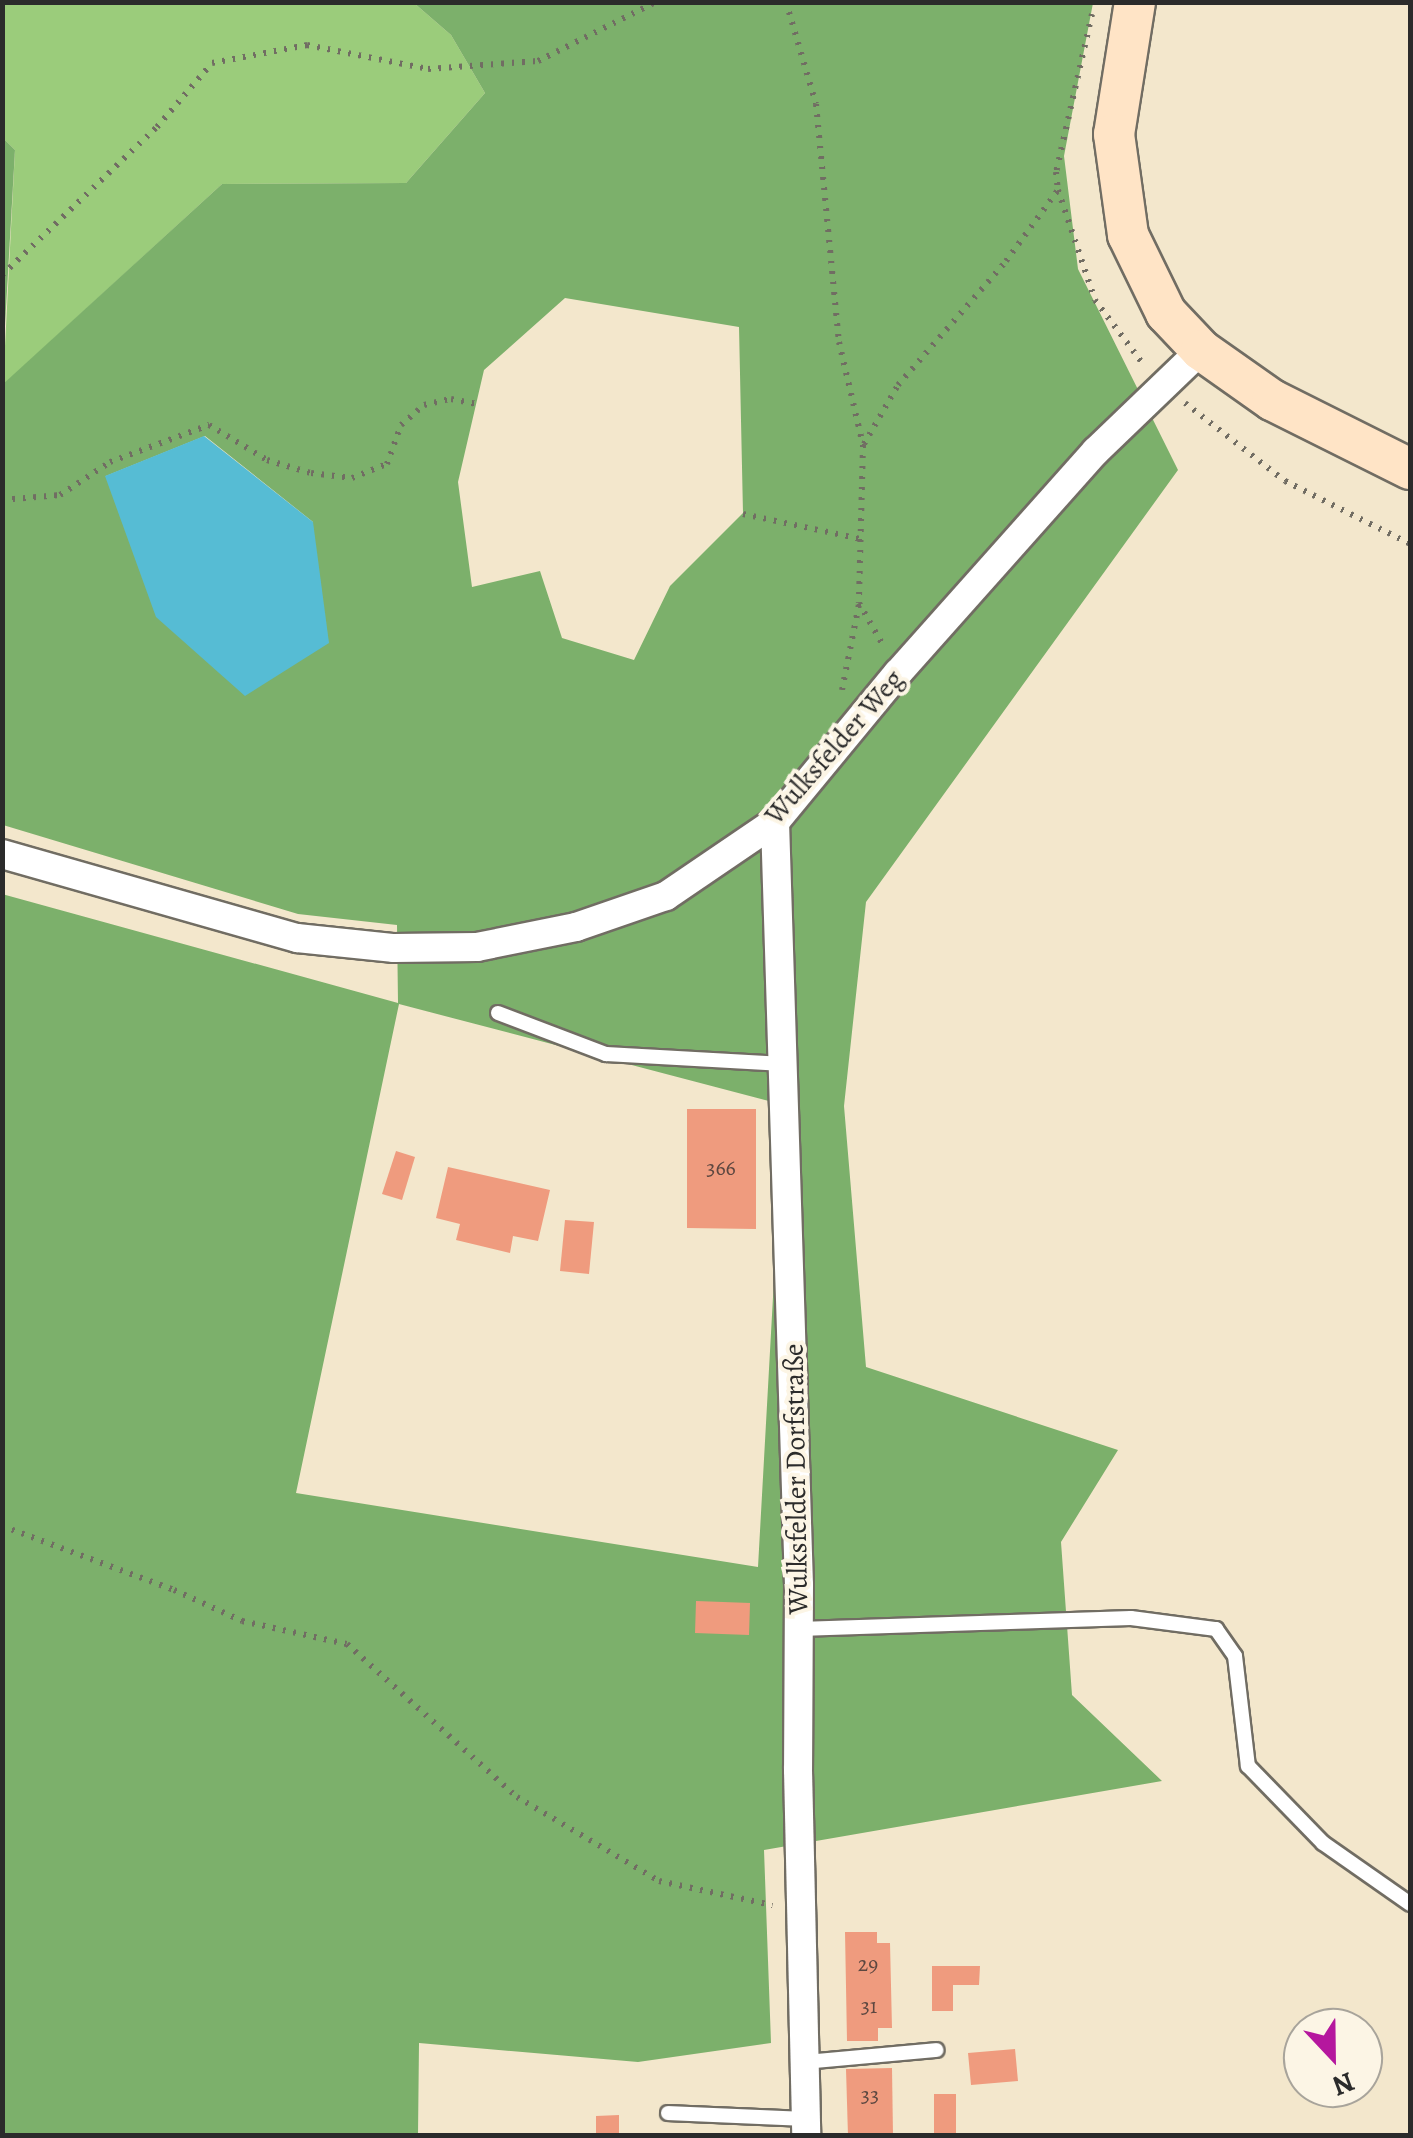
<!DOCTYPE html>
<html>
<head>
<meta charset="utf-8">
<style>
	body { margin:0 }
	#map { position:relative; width:1413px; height:2138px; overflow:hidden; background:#f3e7cc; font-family:Alegreya,serif }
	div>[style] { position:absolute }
	.green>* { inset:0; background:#9bcc7b }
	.forest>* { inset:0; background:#7cb06b }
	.water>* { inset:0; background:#56bcd4 }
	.building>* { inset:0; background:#ef9b7e }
	.path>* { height:6px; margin-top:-3px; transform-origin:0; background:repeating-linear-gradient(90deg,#716d63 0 2.5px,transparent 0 10.5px) }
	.roads { filter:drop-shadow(2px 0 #716d63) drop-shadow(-2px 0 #716d63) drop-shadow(0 2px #716d63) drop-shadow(0 -2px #716d63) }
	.service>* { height:14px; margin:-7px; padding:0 7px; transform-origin:7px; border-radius:7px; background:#fff }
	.minor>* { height:28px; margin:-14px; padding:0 14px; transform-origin:14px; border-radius:14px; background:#fff }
	.secondary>* { height:40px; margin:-20px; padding:0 20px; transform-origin:20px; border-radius:20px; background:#ffe4c6 }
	span { translate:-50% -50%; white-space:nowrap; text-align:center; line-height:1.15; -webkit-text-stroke:8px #fcf5e5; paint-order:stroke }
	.number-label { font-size:22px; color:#5c4740 }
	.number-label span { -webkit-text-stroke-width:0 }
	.street-label { font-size:28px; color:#2b2b2b }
	.frame { position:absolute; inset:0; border:5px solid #2b2b2b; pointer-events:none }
	.north { position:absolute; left:1283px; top:2008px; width:100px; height:100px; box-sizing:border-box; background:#fcf5e5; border:2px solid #a8a49b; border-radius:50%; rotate:158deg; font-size:28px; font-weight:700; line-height:40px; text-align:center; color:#2b2b2b }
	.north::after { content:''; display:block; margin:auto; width:35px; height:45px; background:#b5179e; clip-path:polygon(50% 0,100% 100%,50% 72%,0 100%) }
</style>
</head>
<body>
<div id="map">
	<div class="green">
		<i style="clip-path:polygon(3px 3px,414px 3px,451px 35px,485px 93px,406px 183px,222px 184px,3px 385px,15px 150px,3px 138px)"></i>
	</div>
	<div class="forest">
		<i style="clip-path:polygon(evenodd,414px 3px,1093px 3px,1064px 156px,1078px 269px,1178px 470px,866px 902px,844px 1106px,866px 1367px,1118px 1450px,1061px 1542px,1072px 1695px,1162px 1781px,764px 1850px,771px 2043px,638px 2062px,419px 2043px,418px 2135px,3px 2135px,2px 894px,398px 1003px,397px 925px,298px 914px,3px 825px,2px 385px,222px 184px,406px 183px,485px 93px,451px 35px,414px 3px,565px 298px,739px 327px,743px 513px,670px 586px,634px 660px,562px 638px,540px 571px,472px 587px,458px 482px,484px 370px,565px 298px,414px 3px,205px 436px,313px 522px,106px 476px,205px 436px,414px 3px,399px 1004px,769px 1101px,776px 1243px,758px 1567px,296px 1493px,399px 1004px)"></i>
		<i style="clip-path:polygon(3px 138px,15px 150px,3px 361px)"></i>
	</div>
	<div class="water">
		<i style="clip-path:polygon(204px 436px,313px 522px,329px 643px,245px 696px,156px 617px,105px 476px)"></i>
	</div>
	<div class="building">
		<i style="clip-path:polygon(687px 1109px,756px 1109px,756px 1229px,687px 1228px)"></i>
		<i style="clip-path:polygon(396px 1151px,415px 1157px,402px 1200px,382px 1194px)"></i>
		<i style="clip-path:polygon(448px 1167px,550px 1190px,538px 1241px,513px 1236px,510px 1253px,456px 1240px,460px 1224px,436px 1218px)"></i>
		<i style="clip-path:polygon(565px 1220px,594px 1222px,589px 1274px,560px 1271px)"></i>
		<i style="clip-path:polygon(696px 1601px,750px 1603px,749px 1635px,695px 1633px)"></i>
		<i style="clip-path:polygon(845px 1932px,877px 1932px,877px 1943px,890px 1943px,892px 2028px,878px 2028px,878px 2041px,847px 2041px)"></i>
		<i style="clip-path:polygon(932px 1966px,980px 1966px,979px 1985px,953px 1985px,953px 2011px,932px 2011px)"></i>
		<i style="clip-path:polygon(1015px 2049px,1018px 2081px,971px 2085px,968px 2053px)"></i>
		<i style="clip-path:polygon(892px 2068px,893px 2136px,848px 2136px,846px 2069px)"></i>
		<i style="clip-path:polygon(934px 2094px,956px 2094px,956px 2136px,934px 2136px)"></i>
		<i style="clip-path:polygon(619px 2115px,619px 2136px,596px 2136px,596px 2116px)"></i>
	</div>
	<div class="path">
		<i style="left:786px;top:2px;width:106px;rotate:73.6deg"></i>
		<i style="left:816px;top:104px;width:239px;rotate:84.5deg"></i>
		<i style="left:839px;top:342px;width:106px;rotate:76.9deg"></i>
		<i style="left:863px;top:445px;width:158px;rotate:91.5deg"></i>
		<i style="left:859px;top:603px;width:51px;rotate:60.4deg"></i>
		<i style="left:1092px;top:14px;width:162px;rotate:102.8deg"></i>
		<i style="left:1056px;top:172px;width:18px;rotate:84deg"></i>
		<i style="left:1058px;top:190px;width:116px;rotate:71.4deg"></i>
		<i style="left:1095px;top:300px;width:80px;rotate:53.1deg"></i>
		<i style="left:2px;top:275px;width:214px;rotate:-43.7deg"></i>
		<i style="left:157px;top:127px;width:84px;rotate:-49.3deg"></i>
		<i style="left:212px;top:63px;width:97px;rotate:-10.7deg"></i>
		<i style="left:307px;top:45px;width:123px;rotate:11.2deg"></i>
		<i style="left:428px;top:69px;width:110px;rotate:-4.2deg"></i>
		<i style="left:538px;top:61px;width:132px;rotate:-26.6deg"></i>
		<i style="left:1185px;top:403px;width:127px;rotate:38deg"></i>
		<i style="left:1285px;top:481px;width:140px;rotate:26.7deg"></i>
		<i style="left:864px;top:444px;width:68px;rotate:-60deg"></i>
		<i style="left:898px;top:385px;width:164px;rotate:-48.9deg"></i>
		<i style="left:1006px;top:261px;width:88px;rotate:-53.8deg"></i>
		<i style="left:2px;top:500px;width:58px;rotate:-4.9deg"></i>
		<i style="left:60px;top:495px;width:60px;rotate:-33.4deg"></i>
		<i style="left:110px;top:462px;width:106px;rotate:-20.5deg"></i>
		<i style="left:209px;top:425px;width:68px;rotate:31.1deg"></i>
		<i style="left:267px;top:460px;width:46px;rotate:16.5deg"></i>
		<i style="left:311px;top:473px;width:41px;rotate:7deg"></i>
		<i style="left:352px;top:478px;width:38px;rotate:-22deg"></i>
		<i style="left:387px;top:464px;width:41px;rotate:-70.3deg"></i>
		<i style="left:401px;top:425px;width:30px;rotate:-41deg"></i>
		<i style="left:424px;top:405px;width:28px;rotate:-13deg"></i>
		<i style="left:451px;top:399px;width:25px;rotate:11deg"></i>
		<i style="left:743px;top:514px;width:121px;rotate:12deg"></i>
		<i style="left:842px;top:690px;width:88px;rotate:-78.8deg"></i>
		<i style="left:2px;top:1526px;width:184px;rotate:20.4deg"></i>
		<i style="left:174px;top:1590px;width:75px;rotate:24.5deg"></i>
		<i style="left:242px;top:1621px;width:107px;rotate:12.4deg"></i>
		<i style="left:347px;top:1644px;width:229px;rotate:42deg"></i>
		<i style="left:517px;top:1797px;width:165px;rotate:30.6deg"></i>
		<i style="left:659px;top:1881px;width:116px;rotate:12deg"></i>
	</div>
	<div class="roads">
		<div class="service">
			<i style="left:498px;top:1013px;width:116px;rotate:20.8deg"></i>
			<i style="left:606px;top:1054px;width:178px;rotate:3.2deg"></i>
			<i style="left:799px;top:1629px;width:332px;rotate:-1.9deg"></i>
			<i style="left:1131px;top:1618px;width:86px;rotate:7.4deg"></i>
			<i style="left:1216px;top:1629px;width:33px;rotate:55deg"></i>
			<i style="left:1235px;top:1656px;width:111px;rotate:83.3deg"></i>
			<i style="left:1248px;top:1766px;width:107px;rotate:45.8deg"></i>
			<i style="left:1323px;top:1843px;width:106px;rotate:35deg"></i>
			<i style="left:805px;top:2062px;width:132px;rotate:-5.2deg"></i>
			<i style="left:668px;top:2113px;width:137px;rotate:2.5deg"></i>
		</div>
		<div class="minor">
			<i style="left:775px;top:822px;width:763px;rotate:88.2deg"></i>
			<i style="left:799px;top:1585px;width:185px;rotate:90.3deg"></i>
			<i style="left:798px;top:1770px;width:366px;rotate:88.7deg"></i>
			<i style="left:2px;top:854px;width:307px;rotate:15.9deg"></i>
			<i style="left:297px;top:938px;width:98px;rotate:5.9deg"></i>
			<i style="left:394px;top:948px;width:83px;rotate:-0.7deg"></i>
			<i style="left:477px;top:947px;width:101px;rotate:-11.4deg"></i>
			<i style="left:576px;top:927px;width:95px;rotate:-19deg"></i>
			<i style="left:666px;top:896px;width:132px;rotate:-34.2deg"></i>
			<i style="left:775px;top:822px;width:193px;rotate:-50.5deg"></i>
			<i style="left:898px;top:673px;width:297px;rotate:-48.3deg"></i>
			<i style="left:1096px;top:451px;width:146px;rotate:-43.9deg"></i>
		</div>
		<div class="secondary">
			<i style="left:1135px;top:2px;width:134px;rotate:99deg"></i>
			<i style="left:1114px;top:134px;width:102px;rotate:82.1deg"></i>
			<i style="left:1128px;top:235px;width:87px;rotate:64deg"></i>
			<i style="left:1166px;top:313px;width:51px;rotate:46.6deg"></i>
			<i style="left:1201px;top:350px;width:87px;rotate:35.2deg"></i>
			<i style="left:1272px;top:400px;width:154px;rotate:26.6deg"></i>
		</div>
	</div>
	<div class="number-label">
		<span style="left:721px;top:1169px">366</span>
		<span style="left:868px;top:1965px">29</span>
		<span style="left:869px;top:2007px">31</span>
		<span style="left:870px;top:2096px">33</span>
	</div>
	<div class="street-label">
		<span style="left:834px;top:747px;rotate:-49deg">Wulksfelder Weg</span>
		<span style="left:796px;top:1479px;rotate:-91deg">Wulksfelder Dorfstraße</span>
	</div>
	<div class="frame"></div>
	<div class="north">N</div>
</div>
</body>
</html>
